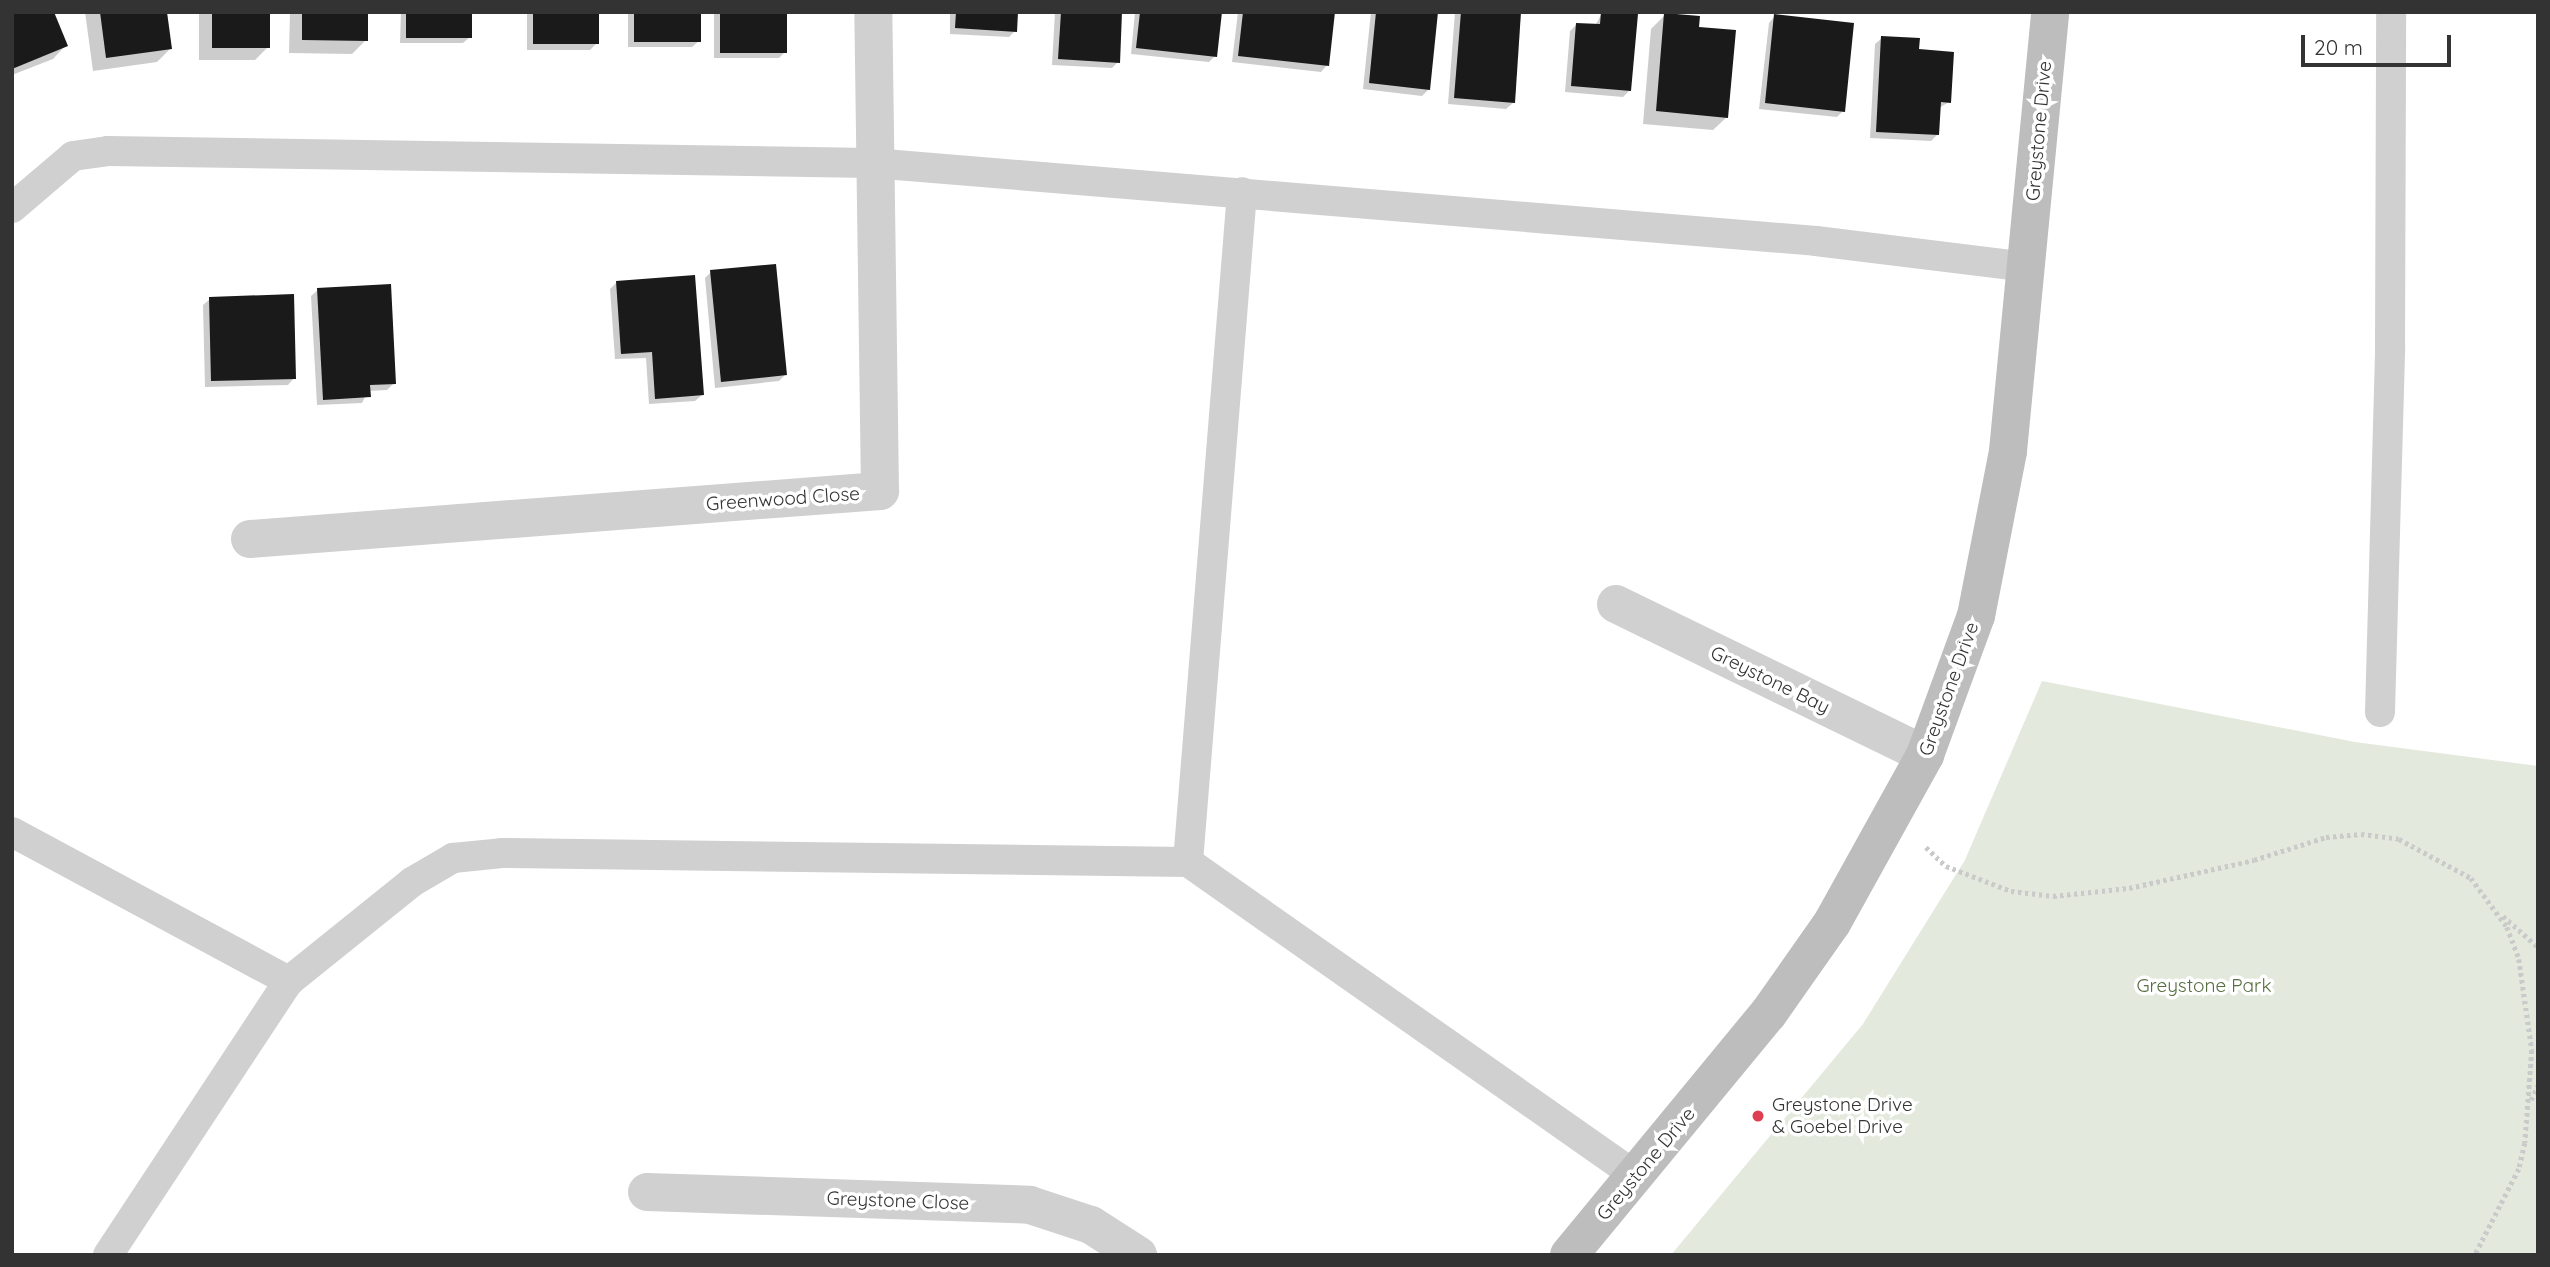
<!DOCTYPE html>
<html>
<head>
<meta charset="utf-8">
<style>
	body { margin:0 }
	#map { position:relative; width:2550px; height:1267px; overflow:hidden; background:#fff; font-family:Quicksand,sans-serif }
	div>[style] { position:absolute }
	.green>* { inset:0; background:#e3e9dc }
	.shadow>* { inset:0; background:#0003 }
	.building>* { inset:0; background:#1a1a1a }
	.path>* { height:4.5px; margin-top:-2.25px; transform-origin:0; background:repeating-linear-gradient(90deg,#cacaca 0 3.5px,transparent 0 7px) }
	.lane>* { height:30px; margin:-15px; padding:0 15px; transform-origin:15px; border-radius:15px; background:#d0d0d0 }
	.street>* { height:38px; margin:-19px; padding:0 19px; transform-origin:19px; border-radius:19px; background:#d0d0d0 }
	.secondary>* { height:38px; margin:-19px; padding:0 19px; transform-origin:19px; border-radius:19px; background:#bdbdbd }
	.dots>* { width:19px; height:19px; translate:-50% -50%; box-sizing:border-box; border:4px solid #fff; border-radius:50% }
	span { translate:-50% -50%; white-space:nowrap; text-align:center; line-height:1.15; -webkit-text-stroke:7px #fff; paint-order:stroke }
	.street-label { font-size:19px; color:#333 }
	.park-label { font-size:19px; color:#576e41 }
	.poi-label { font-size:19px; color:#333 }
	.left { translate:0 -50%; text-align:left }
	.frame { position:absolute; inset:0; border:14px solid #333; pointer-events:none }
	.scale { position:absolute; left:2301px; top:35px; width:150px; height:32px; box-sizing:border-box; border:4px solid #333; border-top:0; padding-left:9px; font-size:21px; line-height:24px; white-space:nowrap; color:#333; -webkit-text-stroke:5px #fff; paint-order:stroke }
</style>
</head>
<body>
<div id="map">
	<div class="green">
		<i style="clip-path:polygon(2042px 681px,2355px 742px,2538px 766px,2538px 1255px,1671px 1255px,1863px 1024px,1965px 860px)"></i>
	</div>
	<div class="shadow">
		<i style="clip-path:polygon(12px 12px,66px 45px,53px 59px,12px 75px)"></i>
		<i style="clip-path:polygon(85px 12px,165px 12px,170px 49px,157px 62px,93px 71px)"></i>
		<i style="clip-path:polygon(199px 12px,268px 12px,268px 47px,255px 60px,199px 60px)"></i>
		<i style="clip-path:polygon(290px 12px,366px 12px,366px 40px,352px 54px,289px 53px)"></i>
		<i style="clip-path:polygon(401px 12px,470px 12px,470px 37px,463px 43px,400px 43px)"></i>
		<i style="clip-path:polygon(527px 12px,597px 12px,597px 43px,590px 50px,527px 50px)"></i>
		<i style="clip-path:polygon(628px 12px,699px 12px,699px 41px,692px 47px,628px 47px)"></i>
		<i style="clip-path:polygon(714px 12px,785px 12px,785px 52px,779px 58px,714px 58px)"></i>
		<i style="clip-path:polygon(950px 12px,1016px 12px,1015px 31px,1009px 37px,950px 34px)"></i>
		<i style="clip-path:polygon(1055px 12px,1120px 12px,1118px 62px,1112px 68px,1052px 65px)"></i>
		<i style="clip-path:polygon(1135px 12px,1220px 12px,1215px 56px,1209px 62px,1131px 54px)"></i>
		<i style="clip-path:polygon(1238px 12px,1333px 12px,1327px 65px,1321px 72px,1232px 62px)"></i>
		<i style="clip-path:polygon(1371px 12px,1437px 12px,1429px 89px,1422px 96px,1363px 89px)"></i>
		<i style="clip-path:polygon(1455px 12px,1520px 12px,1513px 103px,1506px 109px,1448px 104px)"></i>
		<i style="clip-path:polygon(1602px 13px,1630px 90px,1623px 97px,1565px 92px,1570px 31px,1577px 24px,1595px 26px)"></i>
		<i style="clip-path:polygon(1665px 15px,1697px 28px,1727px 117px,1713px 130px,1643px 124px,1651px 29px)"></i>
		<i style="clip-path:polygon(1775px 16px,1843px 111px,1837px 117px,1759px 109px,1769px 23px)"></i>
		<i style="clip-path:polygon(1882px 38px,1918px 51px,1949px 102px,1939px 108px,1938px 134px,1931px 141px,1870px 138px,1875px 44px)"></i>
		<i style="clip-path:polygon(711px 272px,785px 375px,779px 381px,715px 388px,705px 278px)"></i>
		<i style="clip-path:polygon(616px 283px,702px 395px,695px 401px,649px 404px,646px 358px,615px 359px,610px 289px)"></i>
		<i style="clip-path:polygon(318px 290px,394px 383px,387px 390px,368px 391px,362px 403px,317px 405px,311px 296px)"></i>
		<i style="clip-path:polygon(210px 299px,294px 378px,288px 385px,205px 387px,203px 305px)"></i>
	</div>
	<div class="building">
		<i style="clip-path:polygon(12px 12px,54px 12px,68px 46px,12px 69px)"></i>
		<i style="clip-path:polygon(100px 12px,167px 12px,172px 49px,106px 58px)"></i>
		<i style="clip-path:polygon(212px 12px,270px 12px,270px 48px,212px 48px)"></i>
		<i style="clip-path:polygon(302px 12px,368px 12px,368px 41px,302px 40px)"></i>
		<i style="clip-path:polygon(406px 12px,472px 12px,472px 38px,406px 38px)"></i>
		<i style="clip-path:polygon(533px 12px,599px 12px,599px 44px,533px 44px)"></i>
		<i style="clip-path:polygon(634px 12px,701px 12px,701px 42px,634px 42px)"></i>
		<i style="clip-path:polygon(720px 12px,787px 12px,787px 53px,720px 53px)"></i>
		<i style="clip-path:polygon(956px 12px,1018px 12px,1017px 32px,955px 28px)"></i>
		<i style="clip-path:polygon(1061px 12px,1122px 12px,1120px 63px,1058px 59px)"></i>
		<i style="clip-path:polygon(1140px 12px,1222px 12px,1217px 57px,1136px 48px)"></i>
		<i style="clip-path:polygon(1243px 12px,1335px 12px,1329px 66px,1238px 56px)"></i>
		<i style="clip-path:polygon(1376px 12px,1438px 12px,1430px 90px,1369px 83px)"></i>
		<i style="clip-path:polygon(1461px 12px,1521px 12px,1515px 103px,1454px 98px)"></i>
		<i style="clip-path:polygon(1601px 12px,1638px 14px,1631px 91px,1571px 86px,1576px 23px,1600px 24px)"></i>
		<i style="clip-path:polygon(1664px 13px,1700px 16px,1699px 27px,1736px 30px,1728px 118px,1656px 111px)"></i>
		<i style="clip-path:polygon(1774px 14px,1854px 23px,1845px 112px,1765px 103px)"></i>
		<i style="clip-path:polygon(1881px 36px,1920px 38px,1919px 49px,1954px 52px,1951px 103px,1941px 102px,1939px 135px,1876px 132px)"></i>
		<i style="clip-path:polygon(776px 264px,787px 375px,721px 382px,710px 270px)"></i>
		<i style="clip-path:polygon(695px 275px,704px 395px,655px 399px,652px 352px,621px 354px,616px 281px)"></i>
		<i style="clip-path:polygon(391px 284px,396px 384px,370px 385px,371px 397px,323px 400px,317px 288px)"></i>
		<i style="clip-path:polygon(294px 294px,296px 379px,211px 381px,209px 297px)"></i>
	</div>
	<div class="path">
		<i style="left:1926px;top:847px;width:28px;rotate:44deg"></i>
		<i style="left:1946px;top:866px;width:70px;rotate:21deg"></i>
		<i style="left:2011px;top:891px;width:42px;rotate:6.8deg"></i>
		<i style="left:2053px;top:896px;width:76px;rotate:-6deg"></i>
		<i style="left:2129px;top:888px;width:128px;rotate:-12.6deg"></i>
		<i style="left:2254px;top:860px;width:76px;rotate:-17.7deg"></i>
		<i style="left:2326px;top:837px;width:35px;rotate:-5deg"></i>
		<i style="left:2361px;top:834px;width:38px;rotate:7deg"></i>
		<i style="left:2399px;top:839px;width:82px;rotate:28.4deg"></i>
		<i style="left:2471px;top:878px;width:61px;rotate:53.7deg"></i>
		<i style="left:2507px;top:927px;width:34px;rotate:69deg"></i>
		<i style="left:2519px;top:959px;width:92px;rotate:81.9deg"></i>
		<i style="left:2532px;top:1050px;width:93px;rotate:94.3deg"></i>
		<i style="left:2525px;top:1143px;width:27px;rotate:103deg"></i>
		<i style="left:2519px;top:1169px;width:97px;rotate:117.1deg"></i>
		<i style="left:2503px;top:916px;width:47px;rotate:41.5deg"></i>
		<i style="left:2531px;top:1100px;width:17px;rotate:-65deg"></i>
	</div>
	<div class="lane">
		<i style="left:12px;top:208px;width:80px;rotate:-40.4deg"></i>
		<i style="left:73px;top:156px;width:35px;rotate:-8deg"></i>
		<i style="left:108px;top:151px;width:764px;rotate:0.9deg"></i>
		<i style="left:872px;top:163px;width:947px;rotate:4.72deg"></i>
		<i style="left:1816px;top:241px;width:214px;rotate:7deg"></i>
		<i style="left:2380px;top:712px;width:366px;rotate:-88.4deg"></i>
		<i style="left:2390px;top:346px;width:334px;rotate:-89.8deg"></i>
		<i style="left:12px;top:832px;width:315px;rotate:28.3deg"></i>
		<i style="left:1188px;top:862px;width:672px;rotate:-85.39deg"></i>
		<i style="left:108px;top:1255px;width:328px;rotate:-56.6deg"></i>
		<i style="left:289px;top:981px;width:158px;rotate:-38.8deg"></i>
		<i style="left:412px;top:882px;width:48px;rotate:-30.3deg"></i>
		<i style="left:453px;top:858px;width:49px;rotate:-5.8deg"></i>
		<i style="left:502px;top:853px;width:686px;rotate:0.75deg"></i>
		<i style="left:1188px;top:862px;width:547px;rotate:35.03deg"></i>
	</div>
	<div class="street">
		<i style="left:250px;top:539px;width:632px;rotate:-4.36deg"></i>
		<i style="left:880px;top:491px;width:479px;rotate:-90.8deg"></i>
		<i style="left:1616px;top:604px;width:344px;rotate:26deg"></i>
		<i style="left:647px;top:1192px;width:383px;rotate:1.9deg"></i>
		<i style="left:1030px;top:1205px;width:64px;rotate:18.2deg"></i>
		<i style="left:1091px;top:1225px;width:56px;rotate:32.6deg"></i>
	</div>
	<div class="secondary">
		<i style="left:1569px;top:1255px;width:313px;rotate:-50.5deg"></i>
		<i style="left:1768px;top:1014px;width:111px;rotate:-54.9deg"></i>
		<i style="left:1832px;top:923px;width:192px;rotate:-61deg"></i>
		<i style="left:1925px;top:755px;width:148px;rotate:-69.9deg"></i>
		<i style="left:1976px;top:616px;width:168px;rotate:-79deg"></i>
		<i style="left:2008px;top:451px;width:441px;rotate:-84.5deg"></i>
	</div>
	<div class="dots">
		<i style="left:1758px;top:1116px;background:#de4051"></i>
	</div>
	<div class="street-label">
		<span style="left:2039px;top:131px;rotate:-85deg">Greystone Drive</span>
		<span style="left:783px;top:499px;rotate:-4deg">Greenwood Close</span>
		<span style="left:1770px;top:680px;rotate:26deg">Greystone Bay</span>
		<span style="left:1949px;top:689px;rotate:-70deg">Greystone Drive</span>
		<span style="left:1646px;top:1164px;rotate:-50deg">Greystone Drive</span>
		<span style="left:898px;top:1201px;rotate:2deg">Greystone Close</span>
	</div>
	<div class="park-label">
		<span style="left:2204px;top:986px">Greystone Park</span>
	</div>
	<div class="poi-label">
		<span class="left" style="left:1772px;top:1116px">Greystone Drive<br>&amp; Goebel Drive</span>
	</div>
	<div class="frame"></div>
	<div class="scale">20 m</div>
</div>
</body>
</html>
